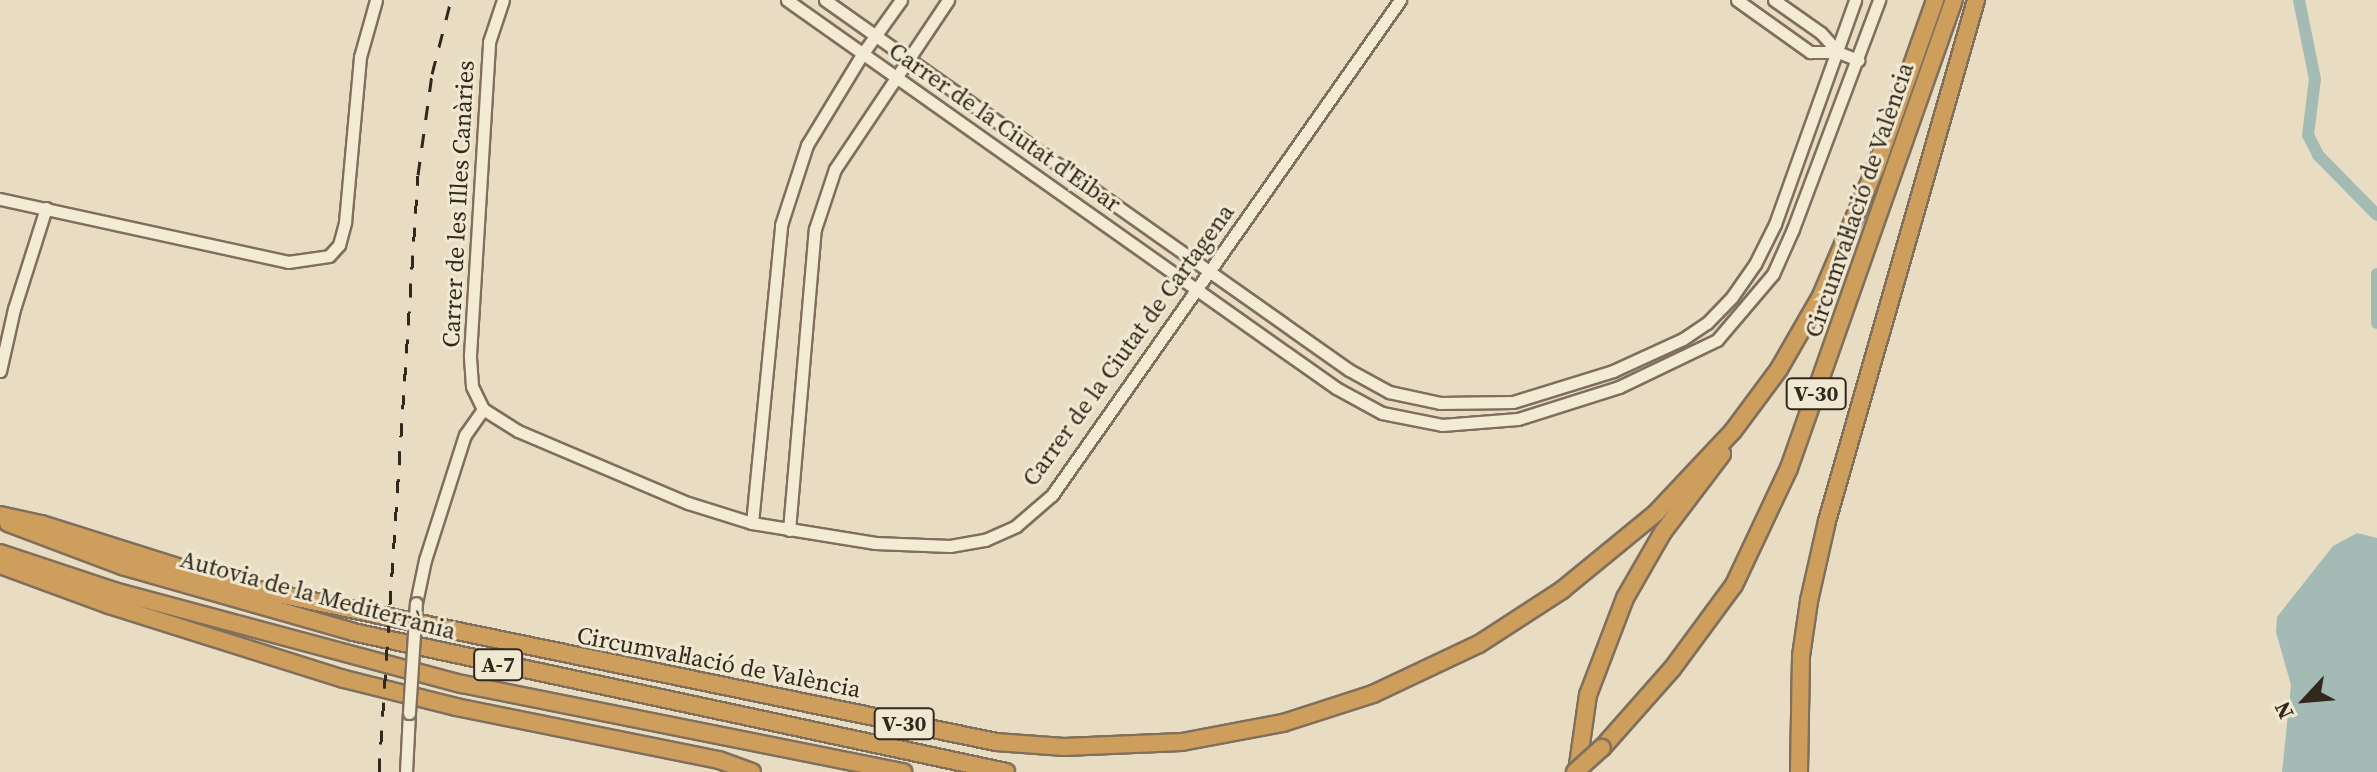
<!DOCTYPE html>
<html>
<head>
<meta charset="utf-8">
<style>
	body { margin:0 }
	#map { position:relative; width:2377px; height:772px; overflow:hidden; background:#e8ddc3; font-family:"Source Serif 4",serif }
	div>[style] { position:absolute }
	.water>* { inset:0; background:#a4bbb5 }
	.canal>* { height:12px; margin:-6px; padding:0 6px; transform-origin:6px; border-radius:6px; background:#a4bbb5 }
	.roads { filter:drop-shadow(2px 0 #806f5c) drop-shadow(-2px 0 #806f5c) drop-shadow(0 2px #806f5c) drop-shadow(0 -2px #806f5c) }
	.minor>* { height:11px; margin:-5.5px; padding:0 5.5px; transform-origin:5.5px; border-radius:5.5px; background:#f4ebd5 }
	.highway>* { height:16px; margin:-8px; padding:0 8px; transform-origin:8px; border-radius:8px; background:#ce9e5d }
	.rail>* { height:3px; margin-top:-1.5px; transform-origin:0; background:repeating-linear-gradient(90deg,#32281e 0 14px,transparent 0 28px) }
	.bridges { filter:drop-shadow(2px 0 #806f5c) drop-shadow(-2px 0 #806f5c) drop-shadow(0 2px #806f5c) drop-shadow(0 -2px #806f5c) }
	.minor-bridge>* { height:11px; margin:-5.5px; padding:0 5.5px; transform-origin:5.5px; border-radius:5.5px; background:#f4ebd5 }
	.highway-bridge>* { height:16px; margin:-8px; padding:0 8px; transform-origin:8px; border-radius:8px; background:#ce9e5d }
	span { translate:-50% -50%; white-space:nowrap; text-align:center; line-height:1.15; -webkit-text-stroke:6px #f0e8d1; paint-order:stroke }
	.shield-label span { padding:2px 6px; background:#f0e8d1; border:2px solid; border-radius:6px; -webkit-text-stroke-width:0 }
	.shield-label { font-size:22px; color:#32281e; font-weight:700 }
	.street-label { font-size:24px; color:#32281e }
	.north { position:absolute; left:2265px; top:660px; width:80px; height:80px; -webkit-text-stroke:6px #f0e8d1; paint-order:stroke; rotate:244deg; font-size:22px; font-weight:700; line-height:32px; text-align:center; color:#32281e }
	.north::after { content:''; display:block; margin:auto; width:28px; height:36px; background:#32281e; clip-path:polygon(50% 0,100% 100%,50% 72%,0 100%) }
</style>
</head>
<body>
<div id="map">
	<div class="water">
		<i style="clip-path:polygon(2357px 533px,2377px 538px,2377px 772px,2282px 772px,2291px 685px,2276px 632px,2277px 617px,2333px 546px)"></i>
	</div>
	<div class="canal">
		<i style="left:2299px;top:0;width:81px;rotate:78.6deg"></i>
		<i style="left:2315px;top:79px;width:56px;rotate:97.1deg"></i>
		<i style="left:2308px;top:135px;width:22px;rotate:63deg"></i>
		<i style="left:2318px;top:155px;width:84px;rotate:45.5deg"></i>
		<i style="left:2377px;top:274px;width:49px;rotate:90deg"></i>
	</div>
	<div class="roads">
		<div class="minor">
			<i style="left:787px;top:0;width:672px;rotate:35.25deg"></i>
			<i style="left:1336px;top:388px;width:52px;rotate:28.5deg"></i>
			<i style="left:1382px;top:413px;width:61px;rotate:11.3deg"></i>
			<i style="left:1442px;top:425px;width:76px;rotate:-4.5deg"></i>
			<i style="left:1518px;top:419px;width:106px;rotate:-17.6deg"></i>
			<i style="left:1619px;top:387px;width:109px;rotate:-25.6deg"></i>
			<i style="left:1717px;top:340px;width:87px;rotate:-49.7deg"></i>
			<i style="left:1773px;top:274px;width:49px;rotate:-66deg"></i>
			<i style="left:1793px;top:229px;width:245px;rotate:-69.4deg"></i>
			<i style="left:825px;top:0;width:641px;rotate:35.23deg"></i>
			<i style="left:1349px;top:370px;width:46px;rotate:28.8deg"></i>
			<i style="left:1389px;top:392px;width:52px;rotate:12.2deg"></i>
			<i style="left:1440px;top:403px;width:73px;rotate:-0.8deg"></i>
			<i style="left:1513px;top:402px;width:105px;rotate:-17.2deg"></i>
			<i style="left:1613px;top:371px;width:77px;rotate:-24.6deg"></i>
			<i style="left:1683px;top:339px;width:29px;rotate:-34deg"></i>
			<i style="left:1707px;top:323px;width:36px;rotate:-46deg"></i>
			<i style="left:1732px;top:297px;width:40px;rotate:-55.1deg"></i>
			<i style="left:1755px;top:264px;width:45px;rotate:-63.4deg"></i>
			<i style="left:1775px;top:224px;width:238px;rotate:-70.3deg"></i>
			<i style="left:1737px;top:0;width:90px;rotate:35.5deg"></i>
			<i style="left:1810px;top:52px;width:28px"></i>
			<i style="left:1838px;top:52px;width:22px;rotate:22deg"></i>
			<i style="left:1774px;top:0;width:57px;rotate:35.1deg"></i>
			<i style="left:1821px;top:33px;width:25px;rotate:48deg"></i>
			<i style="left:0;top:199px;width:295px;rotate:12.3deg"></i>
			<i style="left:288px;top:262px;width:41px;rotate:-8.3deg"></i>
			<i style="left:329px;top:256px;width:15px;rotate:-48deg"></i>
			<i style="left:339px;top:245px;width:24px;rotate:-75deg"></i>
			<i style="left:345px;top:222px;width:166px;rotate:-84.8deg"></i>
			<i style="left:360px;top:57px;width:59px;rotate:-74.3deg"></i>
			<i style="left:0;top:371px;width:64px;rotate:-77.3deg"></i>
			<i style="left:14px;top:309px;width:106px;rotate:-72.4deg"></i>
			<i style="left:483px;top:409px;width:41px;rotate:32.2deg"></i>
			<i style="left:518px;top:431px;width:185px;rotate:23deg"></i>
			<i style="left:688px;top:503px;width:67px;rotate:17.4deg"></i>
			<i style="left:752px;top:523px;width:125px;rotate:9.2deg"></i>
			<i style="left:875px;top:543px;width:75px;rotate:2.3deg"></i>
			<i style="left:950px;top:546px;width:36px;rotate:-10deg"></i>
			<i style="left:985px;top:540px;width:34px;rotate:-24deg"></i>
			<i style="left:1016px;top:526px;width:48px;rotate:-40.7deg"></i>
			<i style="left:1052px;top:495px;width:605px;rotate:-54.89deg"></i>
			<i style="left:483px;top:409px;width:25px;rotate:-116deg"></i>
			<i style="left:472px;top:386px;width:31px;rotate:-94deg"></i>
			<i style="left:470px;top:355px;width:314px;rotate:-86.5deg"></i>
			<i style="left:489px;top:42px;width:44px;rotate:-71.6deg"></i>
			<i style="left:752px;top:523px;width:299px;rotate:-84.4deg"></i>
			<i style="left:781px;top:225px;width:84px;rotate:-72deg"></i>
			<i style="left:807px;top:145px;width:108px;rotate:-58.7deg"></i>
			<i style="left:863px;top:53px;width:65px;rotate:-54.4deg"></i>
			<i style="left:789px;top:530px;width:302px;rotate:-85.1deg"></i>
			<i style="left:815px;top:229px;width:63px;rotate:-71.6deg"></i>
			<i style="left:835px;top:169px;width:203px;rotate:-56.2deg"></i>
			<i style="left:416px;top:603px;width:44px;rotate:-78.2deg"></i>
			<i style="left:425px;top:560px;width:131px;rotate:-72.3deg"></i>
			<i style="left:465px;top:435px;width:32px;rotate:-55deg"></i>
			<i style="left:406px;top:772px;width:59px;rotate:-87.1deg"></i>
		</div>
		<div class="highway">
			<i style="left:0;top:515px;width:42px;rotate:12.4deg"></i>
			<i style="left:41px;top:524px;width:202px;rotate:17.5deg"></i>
			<i style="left:234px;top:585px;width:778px;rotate:11.64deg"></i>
			<i style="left:996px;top:742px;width:68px;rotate:4.2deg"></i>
			<i style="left:1064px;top:747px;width:118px;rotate:-2.4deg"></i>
			<i style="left:1182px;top:742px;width:103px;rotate:-10.7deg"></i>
			<i style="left:1283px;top:723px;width:95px;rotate:-17.9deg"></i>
			<i style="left:1373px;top:694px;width:117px;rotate:-25.3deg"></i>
			<i style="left:1479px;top:644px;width:99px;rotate:-33deg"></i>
			<i style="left:1562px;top:590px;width:122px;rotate:-39.3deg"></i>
			<i style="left:1656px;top:513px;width:112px;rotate:-46.8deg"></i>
			<i style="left:1733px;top:431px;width:77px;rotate:-53.4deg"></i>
			<i style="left:1779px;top:369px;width:84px;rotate:-60.1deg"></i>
			<i style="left:1821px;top:296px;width:140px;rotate:-66.9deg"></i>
			<i style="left:1876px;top:167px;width:177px;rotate:-70.5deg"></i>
			<i style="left:8px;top:523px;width:122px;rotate:20.7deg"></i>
			<i style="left:122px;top:566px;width:240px;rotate:15.9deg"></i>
			<i style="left:353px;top:632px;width:668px;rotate:12.1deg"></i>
			<i style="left:0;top:553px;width:120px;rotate:18.4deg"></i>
			<i style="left:114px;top:591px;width:360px;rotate:15deg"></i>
			<i style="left:462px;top:684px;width:450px;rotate:11.3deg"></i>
			<i style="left:0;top:565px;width:116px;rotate:20.2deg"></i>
			<i style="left:109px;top:605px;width:246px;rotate:17.5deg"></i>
			<i style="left:344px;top:679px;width:115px;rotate:14deg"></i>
			<i style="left:456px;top:707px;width:268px;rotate:11.4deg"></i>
			<i style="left:719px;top:760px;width:35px;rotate:20deg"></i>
			<i style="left:1602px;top:748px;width:106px;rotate:-48.5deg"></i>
			<i style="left:1672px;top:669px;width:104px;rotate:-53.6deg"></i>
			<i style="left:1734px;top:585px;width:129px;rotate:-64.8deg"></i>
			<i style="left:1789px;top:468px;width:496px;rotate:-70.6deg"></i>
			<i style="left:1577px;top:772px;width:78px;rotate:-81.9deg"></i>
			<i style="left:1588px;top:695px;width:104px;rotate:-69.1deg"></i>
			<i style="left:1625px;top:598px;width:76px;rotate:-60.1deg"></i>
			<i style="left:1663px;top:532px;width:98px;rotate:-52.9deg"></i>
			<i style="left:1799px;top:772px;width:116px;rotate:-89deg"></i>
			<i style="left:1801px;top:656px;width:56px;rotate:-81.7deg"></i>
			<i style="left:1809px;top:601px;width:82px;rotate:-77.3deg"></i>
			<i style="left:1827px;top:521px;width:542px;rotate:-74.04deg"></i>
		</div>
	</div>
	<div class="rail">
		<i style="left:379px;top:772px;width:598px;rotate:-86.26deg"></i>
		<i style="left:418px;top:175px;width:102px;rotate:-82.1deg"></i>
		<i style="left:432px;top:74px;width:76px;rotate:-75.6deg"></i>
	</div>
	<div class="bridges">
		<div class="minor-bridge">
			<i style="left:409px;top:713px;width:110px;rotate:-86.4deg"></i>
		</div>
		<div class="highway-bridge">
			<i style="left:1575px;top:772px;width:36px;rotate:-42deg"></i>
		</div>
	</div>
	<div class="shield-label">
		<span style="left:1816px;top:394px">V-30</span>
		<span style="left:498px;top:665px">A-7</span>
		<span style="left:904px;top:724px">V-30</span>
	</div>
	<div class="street-label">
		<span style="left:1005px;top:127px;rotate:35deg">Carrer de la Ciutat d'Eibar</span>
		<span style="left:1859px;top:200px;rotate:-71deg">Circumval·lació de València</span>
		<span style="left:458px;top:204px;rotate:-87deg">Carrer de les Illes Canàries</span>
		<span style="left:1128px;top:345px;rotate:-54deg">Carrer de la Ciutat de Cartagena</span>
		<span style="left:318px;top:595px;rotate:15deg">Autovia de la Mediterrània</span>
		<span style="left:719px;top:662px;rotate:11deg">Circumval·lació de València</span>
	</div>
	<div class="north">N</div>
</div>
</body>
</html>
